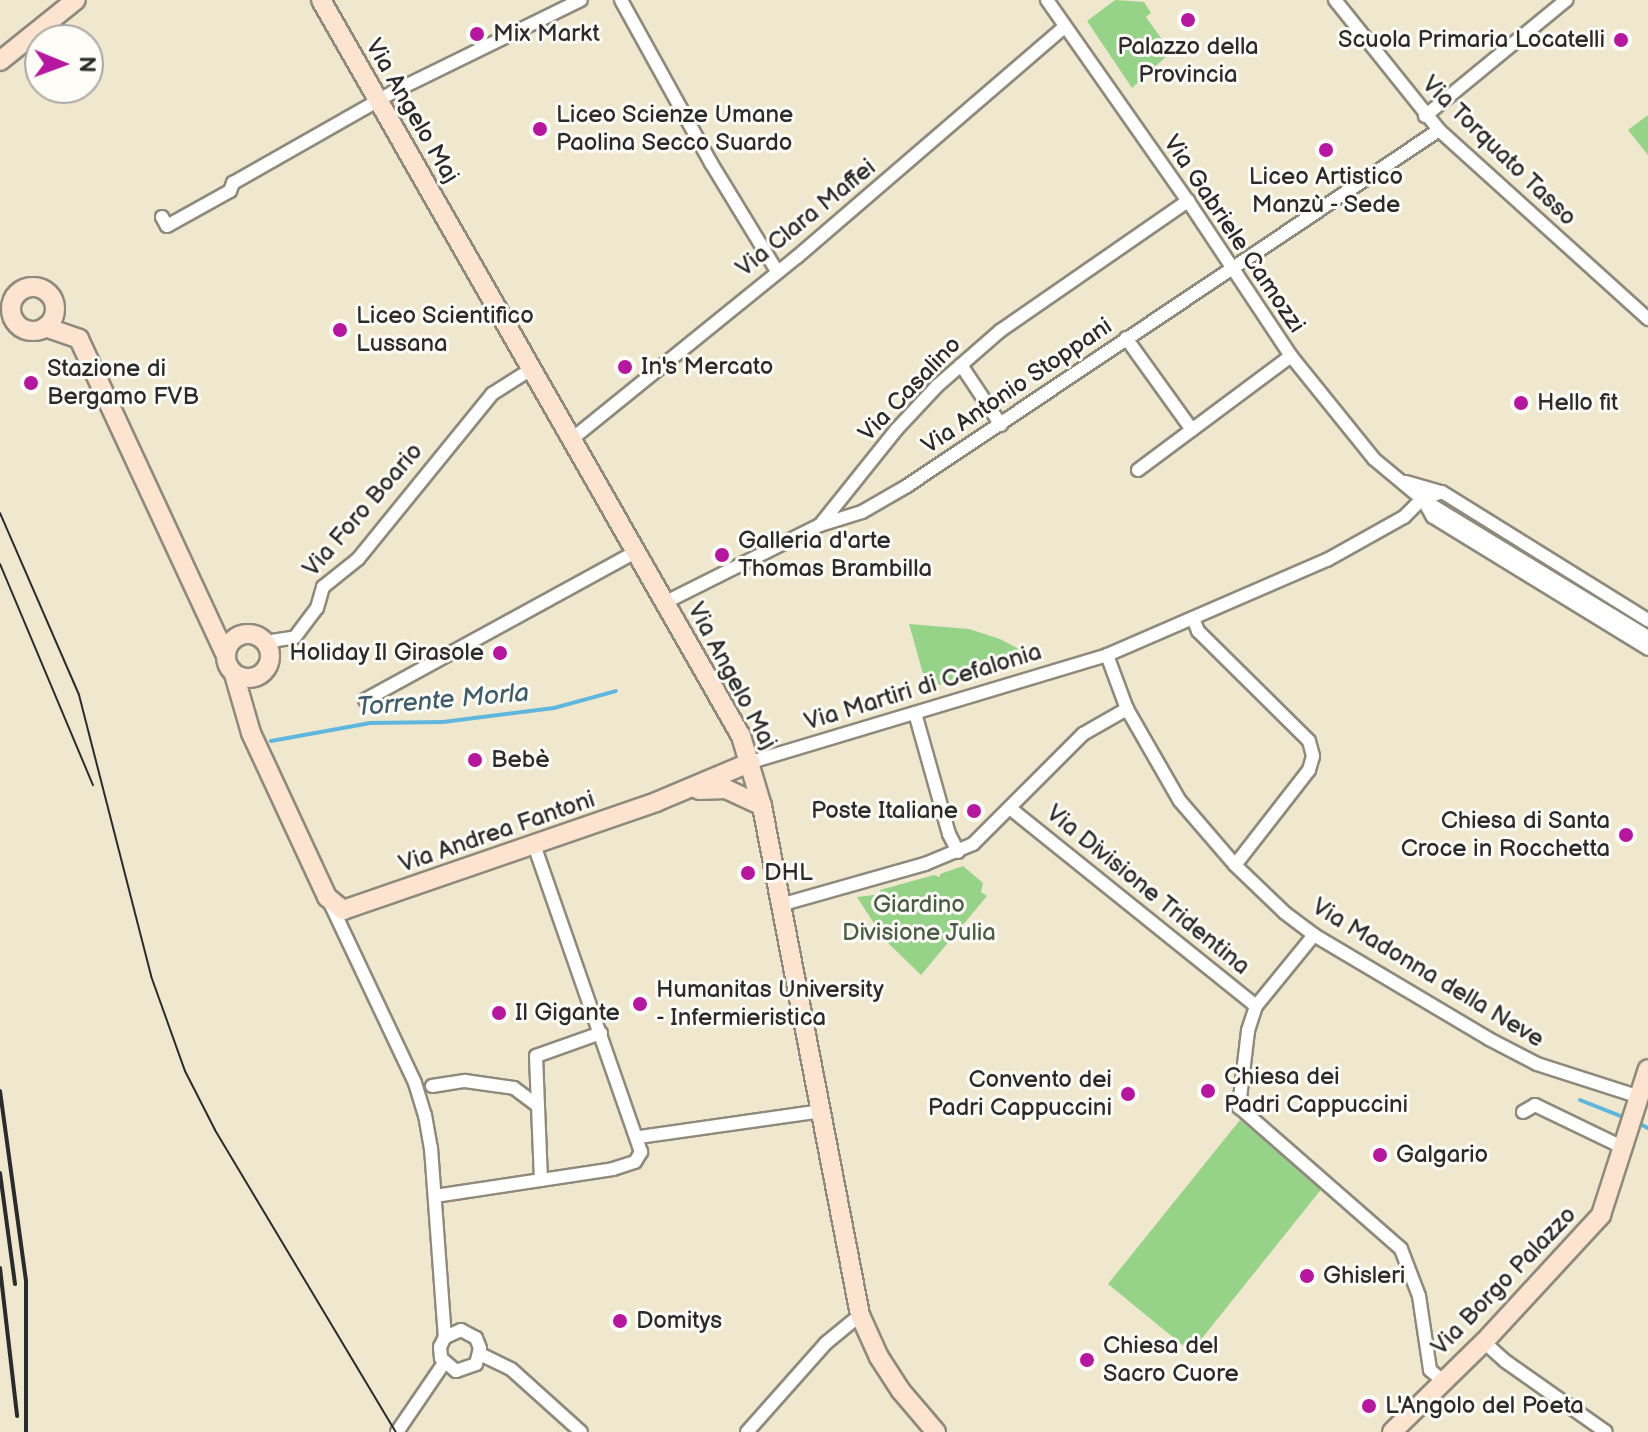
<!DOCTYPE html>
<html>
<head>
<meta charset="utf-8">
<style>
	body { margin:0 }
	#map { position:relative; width:1648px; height:1432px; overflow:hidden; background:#f0e8ce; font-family:"Balsamiq Sans",sans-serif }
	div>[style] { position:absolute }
	.green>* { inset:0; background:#96d388 }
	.stream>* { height:4px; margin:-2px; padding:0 2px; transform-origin:2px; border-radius:2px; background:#60b7dd }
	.roads { filter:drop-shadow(2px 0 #8e8a7c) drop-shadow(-2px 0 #8e8a7c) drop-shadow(0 2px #8e8a7c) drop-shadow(0 -2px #8e8a7c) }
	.street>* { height:12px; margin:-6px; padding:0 6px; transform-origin:6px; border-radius:6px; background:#fff }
	.secondary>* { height:18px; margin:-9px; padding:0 9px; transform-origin:9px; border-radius:9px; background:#fde4d1 }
	.secondary>.ring { margin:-9px; padding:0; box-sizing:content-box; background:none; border:18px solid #fde4d1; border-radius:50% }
	.tram>* { height:2px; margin:-1px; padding:0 1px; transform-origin:1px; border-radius:1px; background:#2b2b2b }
	.rail>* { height:4px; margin:-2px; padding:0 2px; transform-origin:2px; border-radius:2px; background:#2b2b2b }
	.dots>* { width:22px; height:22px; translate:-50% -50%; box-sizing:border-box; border:4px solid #fdfcf7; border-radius:50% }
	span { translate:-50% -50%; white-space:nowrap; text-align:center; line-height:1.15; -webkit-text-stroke:6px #fdfcf7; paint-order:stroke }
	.poi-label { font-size:24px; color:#2b2b2b }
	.left { translate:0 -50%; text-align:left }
	.right { translate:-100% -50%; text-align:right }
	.street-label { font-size:24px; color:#2b2b2b }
	.park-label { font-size:24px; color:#4b5d47 }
	.water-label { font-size:26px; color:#3e5c69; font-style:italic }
	.north { position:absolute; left:24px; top:24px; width:80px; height:80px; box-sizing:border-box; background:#fdfcf7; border:2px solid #a9a8a5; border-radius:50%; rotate:91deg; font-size:22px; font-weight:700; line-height:32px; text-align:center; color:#2b2b2b }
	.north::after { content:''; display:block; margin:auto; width:28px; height:36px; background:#b5179e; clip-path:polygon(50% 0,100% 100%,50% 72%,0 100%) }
</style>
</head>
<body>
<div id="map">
	<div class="green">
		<i style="clip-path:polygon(1115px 0,1144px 2px,1151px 13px,1146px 17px,1171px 52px,1132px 88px,1087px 21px)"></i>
		<i style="clip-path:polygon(1648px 115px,1648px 155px,1628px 130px)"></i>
		<i style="clip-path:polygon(909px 624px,969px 629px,1000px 639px,1036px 658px,927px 688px)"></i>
		<i style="clip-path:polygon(963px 866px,983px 883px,981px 892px,987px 896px,921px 975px,884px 939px,857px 897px,881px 894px,880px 890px,934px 875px,940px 877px,940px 874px)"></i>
		<i style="clip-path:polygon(1240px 1120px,1323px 1187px,1191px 1352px,1108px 1284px)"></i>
	</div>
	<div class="stream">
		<i style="left:271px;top:741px;width:101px;rotate:-10.3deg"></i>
		<i style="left:370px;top:723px;width:73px;rotate:-0.8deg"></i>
		<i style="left:443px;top:722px;width:112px;rotate:-7.2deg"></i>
		<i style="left:554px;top:708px;width:64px;rotate:-15.3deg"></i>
		<i style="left:1580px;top:1100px;width:52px;rotate:21.6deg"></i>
		<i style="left:1636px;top:1122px;width:13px;rotate:27deg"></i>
	</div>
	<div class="roads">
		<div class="street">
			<i style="left:621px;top:0;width:186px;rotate:61.1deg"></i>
			<i style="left:711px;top:163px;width:127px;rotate:58.6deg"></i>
			<i style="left:1047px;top:0;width:246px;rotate:55deg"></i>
			<i style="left:1188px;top:201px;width:186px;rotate:56.4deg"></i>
			<i style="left:1291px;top:356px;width:132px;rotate:51.1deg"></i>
			<i style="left:1374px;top:459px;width:62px;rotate:39.8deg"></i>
			<i style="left:1422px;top:499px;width:265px;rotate:31.4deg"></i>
			<i style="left:1335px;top:0;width:166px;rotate:51.3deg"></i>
			<i style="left:1439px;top:130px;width:282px;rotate:42.1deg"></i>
			<i style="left:1425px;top:116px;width:183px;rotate:-39.4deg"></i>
			<i style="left:162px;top:217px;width:10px;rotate:61deg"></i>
			<i style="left:167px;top:226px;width:72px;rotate:-29.1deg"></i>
			<i style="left:230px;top:191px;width:9px;rotate:-69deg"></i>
			<i style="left:233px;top:183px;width:184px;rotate:-29.6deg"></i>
			<i style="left:393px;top:92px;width:209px;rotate:-26.1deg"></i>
			<i style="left:1126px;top:338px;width:113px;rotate:54.3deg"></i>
			<i style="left:961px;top:365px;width:72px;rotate:56.3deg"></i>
			<i style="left:572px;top:439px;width:289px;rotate:-39deg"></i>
			<i style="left:797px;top:257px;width:352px;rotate:-40.7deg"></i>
			<i style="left:1138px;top:470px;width:191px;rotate:-36.7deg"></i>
			<i style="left:1406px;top:482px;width:37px;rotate:16deg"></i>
			<i style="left:1442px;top:492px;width:243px;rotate:31.9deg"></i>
			<i style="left:1424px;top:501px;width:18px;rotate:61deg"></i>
			<i style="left:1433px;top:517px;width:252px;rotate:31.5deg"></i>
			<i style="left:820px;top:525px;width:44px;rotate:-17.2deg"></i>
			<i style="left:862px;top:512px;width:52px;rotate:-30deg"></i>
			<i style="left:907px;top:486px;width:640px;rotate:-33.79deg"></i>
			<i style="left:666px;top:602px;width:172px;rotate:-26.6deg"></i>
			<i style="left:820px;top:525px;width:122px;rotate:-51.3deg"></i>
			<i style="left:896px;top:430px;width:60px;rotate:-47deg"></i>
			<i style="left:937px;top:386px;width:84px;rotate:-41.1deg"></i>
			<i style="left:1000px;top:331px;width:229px;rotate:-34.7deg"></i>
			<i style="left:1193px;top:618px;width:14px;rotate:69deg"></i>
			<i style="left:1198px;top:631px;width:156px;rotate:44.7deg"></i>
			<i style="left:1309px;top:741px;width:16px;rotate:75deg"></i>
			<i style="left:1313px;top:756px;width:15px;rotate:106deg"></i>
			<i style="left:1309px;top:770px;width:120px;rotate:127.9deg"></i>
			<i style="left:265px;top:642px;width:30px;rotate:-9deg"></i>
			<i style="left:295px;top:637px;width:36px;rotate:-53deg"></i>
			<i style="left:317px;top:608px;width:22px;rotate:-74deg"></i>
			<i style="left:323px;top:587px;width:45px;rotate:-38.7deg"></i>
			<i style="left:358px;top:559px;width:213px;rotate:-50.9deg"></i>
			<i style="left:492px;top:394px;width:49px;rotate:-32.4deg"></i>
			<i style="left:1107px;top:655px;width:58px;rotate:69.7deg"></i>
			<i style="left:1127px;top:709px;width:106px;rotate:60.1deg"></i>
			<i style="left:1180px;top:801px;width:84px;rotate:49.3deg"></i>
			<i style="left:1235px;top:865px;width:69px;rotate:43.8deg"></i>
			<i style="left:1285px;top:913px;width:36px;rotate:37deg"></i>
			<i style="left:1314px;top:935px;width:204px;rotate:30.7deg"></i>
			<i style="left:1489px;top:1039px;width:54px;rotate:27.5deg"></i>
			<i style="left:1537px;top:1064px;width:108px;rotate:17.8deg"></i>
			<i style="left:365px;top:700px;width:308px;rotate:-28.7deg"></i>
			<i style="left:915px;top:713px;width:126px;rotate:74.3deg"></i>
			<i style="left:949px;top:834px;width:20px;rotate:63deg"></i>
			<i style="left:751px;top:762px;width:372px;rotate:-16.7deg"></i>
			<i style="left:1107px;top:655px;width:240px;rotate:-23.4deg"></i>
			<i style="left:1327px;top:560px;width:88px;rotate:-29.2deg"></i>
			<i style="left:1404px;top:517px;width:25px;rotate:-45deg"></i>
			<i style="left:1422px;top:499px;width:21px;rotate:-19deg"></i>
			<i style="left:1011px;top:809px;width:314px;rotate:38.8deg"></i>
			<i style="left:330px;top:903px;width:199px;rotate:64.7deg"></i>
			<i style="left:415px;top:1083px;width:34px;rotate:73deg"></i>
			<i style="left:425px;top:1115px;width:34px;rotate:80deg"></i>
			<i style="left:431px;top:1148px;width:190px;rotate:85.8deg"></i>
			<i style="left:445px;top:1337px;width:11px;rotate:117deg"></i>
			<i style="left:440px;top:1347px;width:11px;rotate:85deg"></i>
			<i style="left:441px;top:1358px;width:20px;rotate:41deg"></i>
			<i style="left:456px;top:1371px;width:21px;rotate:-19deg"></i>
			<i style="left:476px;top:1364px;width:16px;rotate:-76deg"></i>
			<i style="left:480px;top:1348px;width:11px;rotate:-112deg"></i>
			<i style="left:476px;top:1338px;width:17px;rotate:-152deg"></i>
			<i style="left:461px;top:1330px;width:17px;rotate:156deg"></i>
			<i style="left:780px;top:905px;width:151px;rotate:-15.8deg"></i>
			<i style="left:925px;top:864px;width:52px;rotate:-22.6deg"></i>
			<i style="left:973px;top:844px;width:156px;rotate:-45deg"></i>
			<i style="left:1083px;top:734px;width:51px;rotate:-29.6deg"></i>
			<i style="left:1314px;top:935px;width:92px;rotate:129.2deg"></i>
			<i style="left:1256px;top:1006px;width:26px;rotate:108deg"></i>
			<i style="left:1248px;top:1031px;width:77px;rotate:96.8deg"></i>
			<i style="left:1239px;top:1107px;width:215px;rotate:41.2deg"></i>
			<i style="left:1401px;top:1249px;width:50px;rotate:69deg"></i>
			<i style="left:1419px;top:1296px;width:75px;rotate:81.5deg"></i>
			<i style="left:1430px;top:1370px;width:16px;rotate:40deg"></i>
			<i style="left:432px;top:1086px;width:33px;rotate:-9deg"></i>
			<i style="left:465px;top:1081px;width:49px;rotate:8.1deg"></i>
			<i style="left:514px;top:1088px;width:30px;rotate:37deg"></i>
			<i style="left:538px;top:1106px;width:50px;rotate:-92.3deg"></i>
			<i style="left:536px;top:1056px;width:69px;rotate:-19.5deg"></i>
			<i style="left:538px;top:1106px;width:74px;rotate:87.7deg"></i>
			<i style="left:1523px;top:1112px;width:14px;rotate:-30deg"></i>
			<i style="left:1535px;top:1105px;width:97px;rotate:25.8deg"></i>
			<i style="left:639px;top:1137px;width:184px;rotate:-8.1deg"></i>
			<i style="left:435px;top:1196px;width:180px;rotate:-8.6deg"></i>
			<i style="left:613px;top:1169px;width:23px;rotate:-18deg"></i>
			<i style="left:635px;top:1162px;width:12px;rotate:-59deg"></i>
			<i style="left:641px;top:1152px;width:326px;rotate:-109.2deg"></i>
			<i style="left:1484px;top:1342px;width:28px;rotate:42deg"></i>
			<i style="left:1505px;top:1361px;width:123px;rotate:35.1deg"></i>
			<i style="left:480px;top:1354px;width:34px;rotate:26deg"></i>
			<i style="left:511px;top:1369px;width:94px;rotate:42deg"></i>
			<i style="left:397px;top:1432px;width:83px;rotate:-55.7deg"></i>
			<i style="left:747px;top:1432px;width:119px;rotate:-48.4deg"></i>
			<i style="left:826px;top:1343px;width:44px;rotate:-39.5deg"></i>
		</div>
		<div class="secondary">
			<i style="left:321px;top:0;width:847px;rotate:60.29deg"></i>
			<i style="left:741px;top:736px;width:73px;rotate:73.3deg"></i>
			<i style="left:762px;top:806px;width:518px;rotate:79.1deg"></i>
			<i style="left:860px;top:1315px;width:46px;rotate:65.7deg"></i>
			<i style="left:879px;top:1357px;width:40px;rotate:57.1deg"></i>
			<i style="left:901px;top:1391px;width:54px;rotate:49.5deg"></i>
			<i style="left:0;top:61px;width:97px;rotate:-38.8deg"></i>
			<i class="ring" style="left:11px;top:287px;width:26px;height:26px"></i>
			<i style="left:45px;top:327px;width:36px;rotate:19deg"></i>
			<i style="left:79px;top:339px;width:349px;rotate:65.1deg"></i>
			<i class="ring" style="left:226px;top:634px;width:26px;height:26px"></i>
			<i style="left:234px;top:674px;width:61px;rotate:73.9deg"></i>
			<i style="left:251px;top:733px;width:181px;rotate:65.1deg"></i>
			<i style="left:327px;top:897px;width:21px;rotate:39deg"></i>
			<i style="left:343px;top:910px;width:331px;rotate:-19deg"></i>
			<i style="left:656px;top:802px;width:103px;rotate:-22.8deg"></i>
			<i style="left:699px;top:790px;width:27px;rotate:-2deg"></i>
			<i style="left:726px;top:789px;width:40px;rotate:25deg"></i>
			<i style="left:1392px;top:1432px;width:129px;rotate:-44.4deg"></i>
			<i style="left:1484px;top:1342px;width:173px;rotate:-47.3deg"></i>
			<i style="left:1601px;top:1215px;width:153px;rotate:-72.2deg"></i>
		</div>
	</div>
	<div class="tram">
		<i style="left:0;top:513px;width:198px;rotate:66.5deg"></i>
		<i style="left:79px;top:695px;width:290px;rotate:75.6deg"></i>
		<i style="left:151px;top:976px;width:101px;rotate:70.3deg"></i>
		<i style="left:185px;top:1071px;width:66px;rotate:63deg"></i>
		<i style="left:215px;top:1130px;width:352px;rotate:59.1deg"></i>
		<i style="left:0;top:564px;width:240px;rotate:67.2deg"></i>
	</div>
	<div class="rail">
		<i style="left:0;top:1091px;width:192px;rotate:82.2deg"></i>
		<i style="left:26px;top:1281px;width:151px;rotate:90deg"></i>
		<i style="left:0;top:1173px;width:112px;rotate:82.3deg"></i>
		<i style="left:0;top:1268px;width:149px;rotate:83.4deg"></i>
	</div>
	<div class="dots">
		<i style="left:1188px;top:20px;background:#b5179e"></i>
		<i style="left:477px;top:34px;background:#b5179e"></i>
		<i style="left:1621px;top:40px;background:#b5179e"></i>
		<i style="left:540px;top:129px;background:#b5179e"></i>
		<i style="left:1326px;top:150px;background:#b5179e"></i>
		<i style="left:340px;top:330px;background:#b5179e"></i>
		<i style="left:625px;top:367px;background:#b5179e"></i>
		<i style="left:31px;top:383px;background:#b5179e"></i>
		<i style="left:1521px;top:403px;background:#b5179e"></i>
		<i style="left:722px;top:555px;background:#b5179e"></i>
		<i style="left:500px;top:653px;background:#b5179e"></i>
		<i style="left:475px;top:760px;background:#b5179e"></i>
		<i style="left:974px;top:811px;background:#b5179e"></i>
		<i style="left:1626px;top:835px;background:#b5179e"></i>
		<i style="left:748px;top:873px;background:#b5179e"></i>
		<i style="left:640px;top:1004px;background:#b5179e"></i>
		<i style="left:499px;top:1013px;background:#b5179e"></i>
		<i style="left:1208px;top:1091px;background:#b5179e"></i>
		<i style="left:1128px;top:1094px;background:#b5179e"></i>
		<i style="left:1380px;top:1155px;background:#b5179e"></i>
		<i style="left:1307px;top:1276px;background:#b5179e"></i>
		<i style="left:620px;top:1321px;background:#b5179e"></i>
		<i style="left:1087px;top:1360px;background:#b5179e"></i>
		<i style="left:1369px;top:1406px;background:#b5179e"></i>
	</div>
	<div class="poi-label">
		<span class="left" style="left:493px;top:34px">Mix Markt</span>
		<span class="right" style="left:1605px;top:40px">Scuola Primaria Locatelli</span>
		<span style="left:1188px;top:61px">Palazzo della<br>Provincia</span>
		<span class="left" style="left:556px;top:129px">Liceo Scienze Umane<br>Paolina Secco Suardo</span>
		<span style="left:1326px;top:191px">Liceo Artistico<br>Manzù - Sede</span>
		<span class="left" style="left:356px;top:330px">Liceo Scientifico<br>Lussana</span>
		<span class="left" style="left:641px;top:367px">In's Mercato</span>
		<span class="left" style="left:47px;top:383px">Stazione di<br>Bergamo FVB</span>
		<span class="left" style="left:1537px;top:403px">Hello fit</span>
		<span class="left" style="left:738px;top:555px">Galleria d'arte<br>Thomas Brambilla</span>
		<span class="right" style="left:484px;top:653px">Holiday Il Girasole</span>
		<span class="left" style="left:491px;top:760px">Bebè</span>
		<span class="right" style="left:958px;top:811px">Poste Italiane</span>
		<span class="right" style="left:1610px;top:835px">Chiesa di Santa<br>Croce in Rocchetta</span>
		<span class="left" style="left:764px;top:873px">DHL</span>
		<span class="left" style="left:656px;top:1004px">Humanitas University<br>- Infermieristica</span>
		<span class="left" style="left:515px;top:1013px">Il Gigante</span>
		<span class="left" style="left:1224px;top:1091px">Chiesa dei<br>Padri Cappuccini</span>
		<span class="right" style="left:1112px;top:1094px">Convento dei<br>Padri Cappuccini</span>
		<span class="left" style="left:1396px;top:1155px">Galgario</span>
		<span class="left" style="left:1323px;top:1276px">Ghisleri</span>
		<span class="left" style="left:636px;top:1321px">Domitys</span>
		<span class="left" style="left:1103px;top:1360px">Chiesa del<br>Sacro Cuore</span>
		<span class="left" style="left:1385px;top:1406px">L'Angolo del Poeta</span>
	</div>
	<div class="street-label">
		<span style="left:412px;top:111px;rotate:60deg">Via Angelo Maj</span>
		<span style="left:1499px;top:151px;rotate:44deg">Via Torquato Tasso</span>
		<span style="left:806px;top:218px;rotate:-39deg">Via Clara Maffei</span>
		<span style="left:1234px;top:234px;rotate:56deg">Via Gabriele Camozzi</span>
		<span style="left:1017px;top:386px;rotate:-34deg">Via Antonio Stoppani</span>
		<span style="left:910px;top:389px;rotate:-46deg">Via Casalino</span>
		<span style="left:363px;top:510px;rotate:-49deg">Via Foro Boario</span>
		<span style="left:732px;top:676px;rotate:62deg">Via Angelo Maj</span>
		<span style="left:923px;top:687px;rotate:-17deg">Via Martiri di Cefalonia</span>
		<span style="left:497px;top:832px;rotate:-19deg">Via Andrea Fantoni</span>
		<span style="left:1148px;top:890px;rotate:39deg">Via Divisione Tridentina</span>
		<span style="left:1428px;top:973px;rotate:31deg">Via Madonna della Neve</span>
		<span style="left:1504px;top:1281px;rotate:-46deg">Via Borgo Palazzo</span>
	</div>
	<div class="park-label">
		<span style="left:919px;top:919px">Giardino<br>Divisione Julia</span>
	</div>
	<div class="water-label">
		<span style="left:443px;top:701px;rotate:-5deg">Torrente Morla</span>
	</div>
	<div class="north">N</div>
</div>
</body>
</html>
